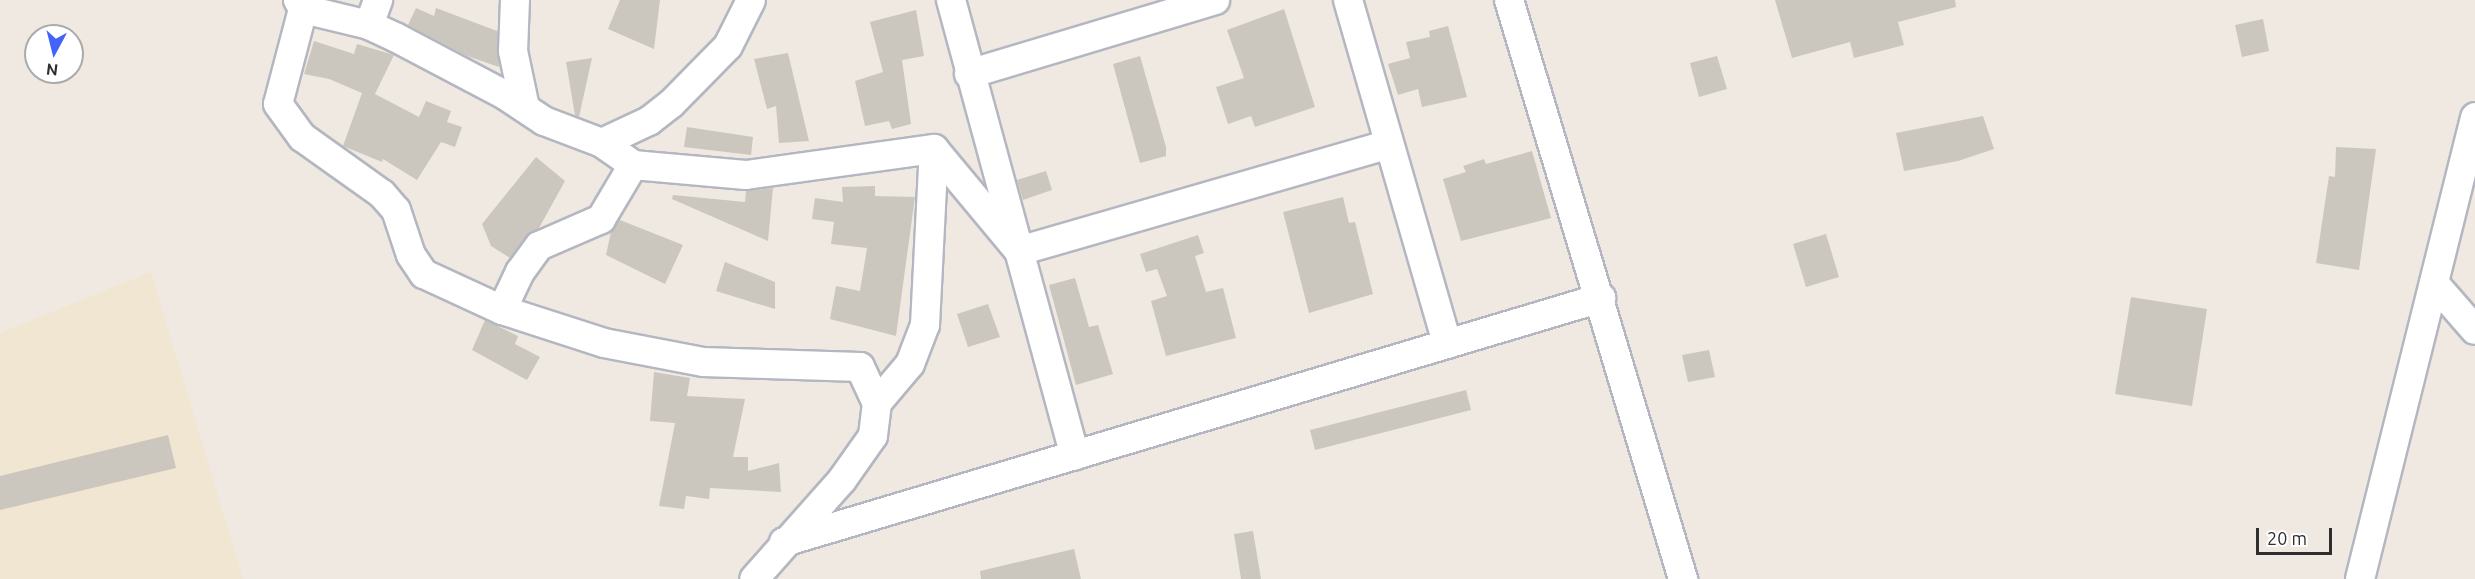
<!DOCTYPE html>
<html>
<head>
<meta charset="utf-8">
<style>
	body { margin:0 }
	#map { position:relative; width:2475px; height:579px; overflow:hidden; background:#efe9e1; font-family:Ubuntu,sans-serif }
	div>[style] { position:absolute }
	.education>* { inset:0; background:#f0e6d1 }
	.building>* { inset:0; background:#cbc7bf }
	.roads { filter:drop-shadow(2px 0 #b4b7c1) drop-shadow(-2px 0 #b4b7c1) drop-shadow(0 2px #b4b7c1) drop-shadow(0 -2px #b4b7c1) }
	.street>* { height:28px; margin:-14px; padding:0 14px; transform-origin:14px; border-radius:14px; background:#fff }
	span { translate:-50% -50%; white-space:nowrap; text-align:center; line-height:1.15; -webkit-text-stroke:4.5px #fff; paint-order:stroke }
	.north { position:absolute; left:24px; top:24px; width:60px; height:60px; box-sizing:border-box; background:#fff; border:2px solid #ababab; border-radius:50%; rotate:187deg; font-size:16px; font-weight:700; line-height:24px; text-align:center; color:#2e2e2e }
	.north::after { content:''; display:block; margin:auto; width:21px; height:27px; background:#4264fb; clip-path:polygon(50% 0,100% 100%,50% 72%,0 100%) }
	.scale { position:absolute; left:2256px; top:528px; width:76px; height:27px; box-sizing:border-box; border:3px solid #2e2e2e; border-top:0; padding-left:8px; font-size:18px; line-height:21px; white-space:nowrap; color:#2e2e2e; -webkit-text-stroke:4px #fff; paint-order:stroke }
</style>
</head>
<body>
<div id="map">
	<div class="education">
		<i style="clip-path:polygon(151px 272px,243px 579px,0 579px,0 333px)"></i>
	</div>
	<div class="building">
		<i style="clip-path:polygon(620px 0,660px 0,654px 49px,608px 29px)"></i>
		<i style="clip-path:polygon(1775px 0,1955px 0,1956px 7px,1898px 22px,1904px 45px,1854px 58px,1850px 42px,1792px 58px)"></i>
		<i style="clip-path:polygon(416px 8px,434px 16px,436px 8px,497px 31px,499px 67px,467px 56px,408px 25px)"></i>
		<i style="clip-path:polygon(1284px 9px,1315px 107px,1255px 127px,1251px 116px,1228px 124px,1216px 87px,1244px 78px,1227px 30px)"></i>
		<i style="clip-path:polygon(916px 10px,924px 56px,902px 60px,911px 124px,892px 129px,889px 121px,865px 126px,855px 81px,883px 72px,870px 22px)"></i>
		<i style="clip-path:polygon(2263px 19px,2269px 51px,2242px 57px,2235px 25px)"></i>
		<i style="clip-path:polygon(1448px 26px,1467px 97px,1422px 107px,1418px 89px,1398px 95px,1388px 64px,1410px 58px,1406px 42px,1430px 37px,1429px 31px)"></i>
		<i style="clip-path:polygon(314px 41px,354px 54px,357px 44px,394px 55px,375px 94px,419px 117px,426px 101px,451px 111px,447px 122px,462px 127px,455px 147px,441px 142px,417px 180px,383px 159px,382px 162px,343px 146px,362px 93px,329px 79px,304px 74px)"></i>
		<i style="clip-path:polygon(788px 53px,809px 141px,779px 143px,776px 106px,767px 109px,754px 59px)"></i>
		<i style="clip-path:polygon(1140px 56px,1166px 147px,1166px 156px,1140px 163px,1113px 64px)"></i>
		<i style="clip-path:polygon(1717px 56px,1727px 89px,1699px 97px,1690px 63px)"></i>
		<i style="clip-path:polygon(592px 58px,579px 117px,575px 115px,566px 62px)"></i>
		<i style="clip-path:polygon(1983px 116px,1994px 149px,1958px 161px,1904px 171px,1896px 133px)"></i>
		<i style="clip-path:polygon(687px 127px,753px 137px,751px 155px,684px 147px)"></i>
		<i style="clip-path:polygon(2336px 147px,2376px 149px,2359px 270px,2316px 263px,2329px 176px,2335px 177px)"></i>
		<i style="clip-path:polygon(1532px 151px,1551px 218px,1461px 241px,1443px 179px,1466px 172px,1463px 166px,1484px 159px,1486px 164px)"></i>
		<i style="clip-path:polygon(536px 157px,565px 181px,539px 228px,526px 236px,510px 258px,491px 246px,482px 224px)"></i>
		<i style="clip-path:polygon(1046px 171px,1052px 190px,1023px 200px,1017px 180px)"></i>
		<i style="clip-path:polygon(875px 186px,875px 196px,915px 197px,896px 336px,830px 319px,836px 286px,860px 291px,867px 248px,831px 244px,834px 222px,812px 219px,815px 198px,843px 202px,842px 187px)"></i>
		<i style="clip-path:polygon(773px 188px,768px 241px,672px 199px,673px 195px,745px 202px,746px 191px)"></i>
		<i style="clip-path:polygon(1343px 197px,1349px 223px,1355px 222px,1373px 294px,1309px 313px,1283px 212px)"></i>
		<i style="clip-path:polygon(620px 220px,683px 245px,665px 284px,606px 255px,611px 232px)"></i>
		<i style="clip-path:polygon(1826px 234px,1839px 277px,1806px 287px,1793px 244px)"></i>
		<i style="clip-path:polygon(1198px 235px,1204px 253px,1195px 256px,1206px 292px,1223px 288px,1236px 338px,1166px 356px,1151px 301px,1167px 296px,1157px 269px,1146px 272px,1140px 254px)"></i>
		<i style="clip-path:polygon(725px 262px,775px 282px,775px 309px,716px 291px)"></i>
		<i style="clip-path:polygon(1075px 278px,1089px 327px,1098px 325px,1113px 374px,1076px 385px,1049px 285px)"></i>
		<i style="clip-path:polygon(2131px 297px,2207px 309px,2192px 406px,2115px 394px)"></i>
		<i style="clip-path:polygon(988px 304px,1000px 337px,968px 347px,957px 314px)"></i>
		<i style="clip-path:polygon(485px 320px,518px 336px,515px 344px,540px 357px,527px 380px,472px 350px)"></i>
		<i style="clip-path:polygon(1709px 350px,1715px 377px,1688px 382px,1682px 355px)"></i>
		<i style="clip-path:polygon(654px 372px,690px 378px,687px 396px,745px 399px,733px 457px,748px 457px,748px 471px,779px 463px,781px 492px,710px 488px,709px 499px,686px 496px,684px 509px,659px 506px,675px 423px,650px 421px)"></i>
		<i style="clip-path:polygon(1466px 390px,1471px 410px,1315px 450px,1310px 430px)"></i>
		<i style="clip-path:polygon(168px 435px,176px 468px,0 510px,0 476px)"></i>
		<i style="clip-path:polygon(1253px 531px,1261px 579px,1241px 579px,1234px 534px)"></i>
		<i style="clip-path:polygon(1074px 549px,1081px 579px,981px 579px,980px 571px)"></i>
	</div>
	<div class="roads">
		<div class="street">
			<i style="left:298px;top:0;width:10px;rotate:61deg"></i>
			<i style="left:303px;top:9px;width:98px;rotate:104.7deg"></i>
			<i style="left:278px;top:104px;width:41px;rotate:54deg"></i>
			<i style="left:302px;top:137px;width:98px;rotate:35.5deg"></i>
			<i style="left:382px;top:194px;width:21px;rotate:49deg"></i>
			<i style="left:396px;top:210px;width:47px;rotate:71.6deg"></i>
			<i style="left:411px;top:255px;width:23px;rotate:56deg"></i>
			<i style="left:424px;top:274px;width:86px;rotate:24.8deg"></i>
			<i style="left:502px;top:310px;width:107px;rotate:17.9deg"></i>
			<i style="left:604px;top:343px;width:101px;rotate:10.9deg"></i>
			<i style="left:703px;top:362px;width:157px;rotate:1.8deg"></i>
			<i style="left:860px;top:367px;width:40px;rotate:65deg"></i>
			<i style="left:877px;top:403px;width:33px;rotate:97deg"></i>
			<i style="left:873px;top:436px;width:54px;rotate:125.2deg"></i>
			<i style="left:842px;top:480px;width:132px;rotate:131.6deg"></i>
			<i style="left:515px;top:0;width:51px;rotate:92.2deg"></i>
			<i style="left:513px;top:51px;width:58px;rotate:78.1deg"></i>
			<i style="left:951px;top:0;width:472px;rotate:74.8deg"></i>
			<i style="left:1348px;top:0;width:358px;rotate:73.9deg"></i>
			<i style="left:1509px;top:0;width:605px;rotate:73.27deg"></i>
			<i style="left:303px;top:9px;width:68px;rotate:13.6deg"></i>
			<i style="left:369px;top:25px;width:29px;rotate:25deg"></i>
			<i style="left:395px;top:37px;width:124px;rotate:27.8deg"></i>
			<i style="left:505px;top:95px;width:47px;rotate:33.7deg"></i>
			<i style="left:544px;top:121px;width:62px;rotate:20.8deg"></i>
			<i style="left:602px;top:143px;width:38px;rotate:35deg"></i>
			<i style="left:633px;top:165px;width:113px;rotate:5.1deg"></i>
			<i style="left:746px;top:175px;width:190px;rotate:-7.9deg"></i>
			<i style="left:934px;top:149px;width:133px;rotate:50.2deg"></i>
			<i style="left:1019px;top:251px;width:385px;rotate:-16.1deg"></i>
			<i style="left:369px;top:25px;width:27px;rotate:-70deg"></i>
			<i style="left:969px;top:74px;width:257px;rotate:-16.7deg"></i>
			<i style="left:602px;top:143px;width:52px;rotate:-25.1deg"></i>
			<i style="left:649px;top:121px;width:28px;rotate:-38deg"></i>
			<i style="left:671px;top:104px;width:81px;rotate:-45.5deg"></i>
			<i style="left:728px;top:46px;width:51px;rotate:-63.4deg"></i>
			<i style="left:2434px;top:283px;width:62px;rotate:48.9deg"></i>
			<i style="left:502px;top:310px;width:42px;rotate:-64.7deg"></i>
			<i style="left:520px;top:272px;width:32px;rotate:-54deg"></i>
			<i style="left:539px;top:246px;width:68px;rotate:-23.5deg"></i>
			<i style="left:601px;top:219px;width:63px;rotate:-59.3deg"></i>
			<i style="left:877px;top:403px;width:51px;rotate:-49.8deg"></i>
			<i style="left:910px;top:364px;width:42px;rotate:-69deg"></i>
			<i style="left:925px;top:325px;width:176px;rotate:-87.1deg"></i>
			<i style="left:784px;top:542px;width:853px;rotate:-16.63deg"></i>
			<i style="left:2360px;top:579px;width:476px;rotate:-76deg"></i>
		</div>
	</div>
	<div class="north">N</div>
	<div class="scale">20 m</div>
</div>
</body>
</html>
